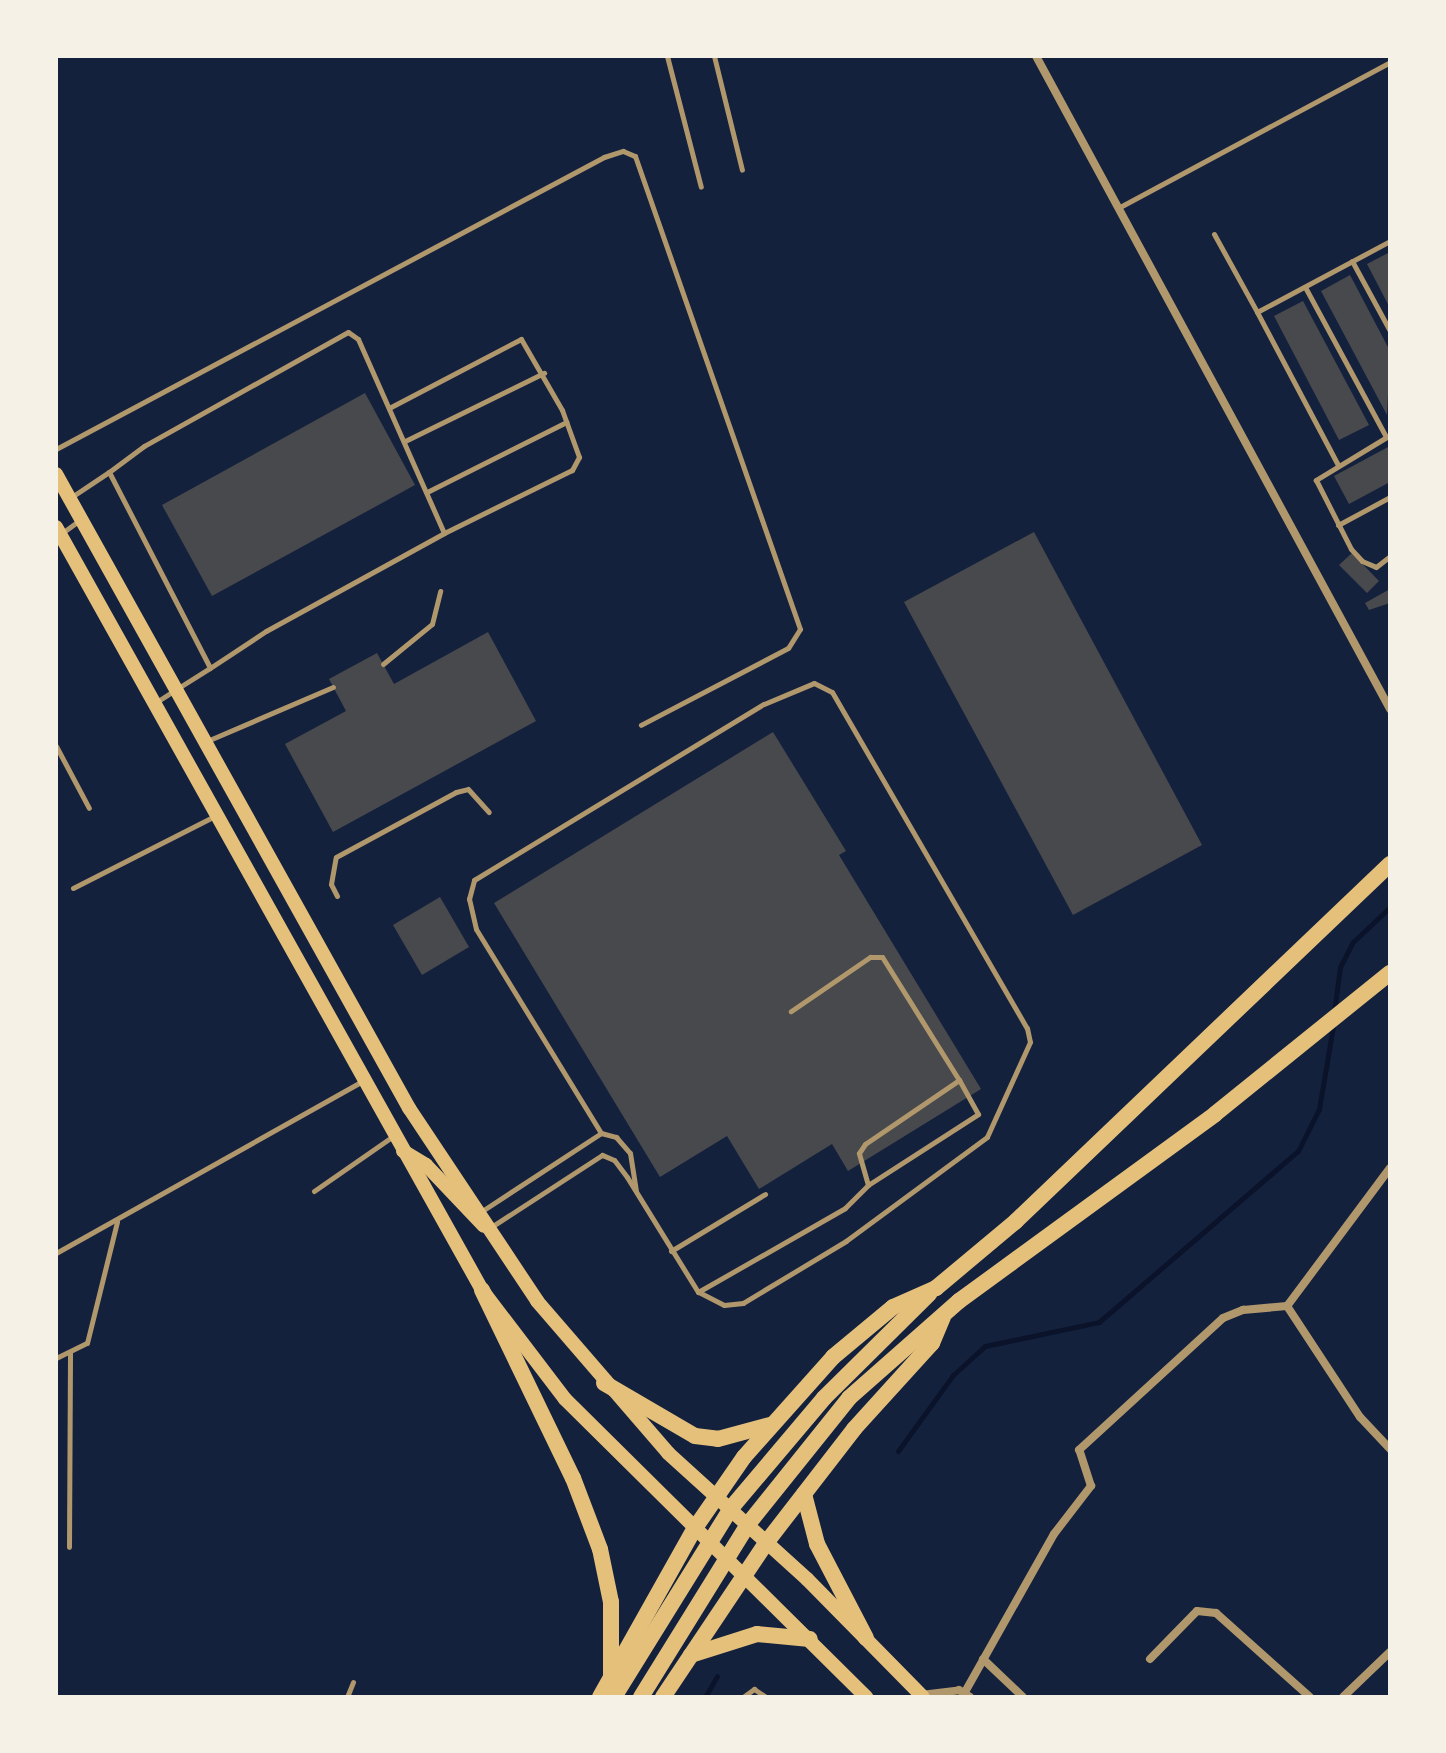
<!DOCTYPE html>
<html>
<head>
<meta charset="utf-8">
<style>
	body { margin:0 }
	#map { position:relative; width:1446px; height:1753px; overflow:hidden; background:#14213d; font-family:Mulish,sans-serif }
	div>[style] { position:absolute }
	.stream>* { height:5px; margin:-2.5px; padding:0 2.5px; transform-origin:2.5px; border-radius:2.5px; background:#0b132b }
	.building>* { inset:0; background:#48494c }
	.service>* { height:5px; margin:-2.5px; padding:0 2.5px; transform-origin:2.5px; border-radius:2.5px; background:#b1986c }
	.minor>* { height:8px; margin:-4px; padding:0 4px; transform-origin:4px; border-radius:4px; background:#b1986c }
	.secondary>* { height:14px; margin:-7px; padding:0 7px; transform-origin:7px; border-radius:7px; background:#e5c07b }
	.primary>* { height:16px; margin:-8px; padding:0 8px; transform-origin:8px; border-radius:8px; background:#e5c07b }
	span { translate:-50% -50%; white-space:nowrap; text-align:center; line-height:1.15; -webkit-text-stroke:6px #f6f1e7; paint-order:stroke }
	.frame { position:absolute; inset:0; border:58px solid #f6f1e7; pointer-events:none }
</style>
</head>
<body>
<div id="map">
	<div class="stream">
		<i style="left:1334px;top:1012px;width:45px;rotate:-82.4deg"></i>
		<i style="left:1340px;top:967px;width:28px;rotate:-63deg"></i>
		<i style="left:1353px;top:942px;width:51px;rotate:-43.4deg"></i>
		<i style="left:898px;top:1451px;width:94px;rotate:-54.1deg"></i>
		<i style="left:953px;top:1375px;width:43px;rotate:-42.2deg"></i>
		<i style="left:985px;top:1346px;width:116px;rotate:-11.9deg"></i>
		<i style="left:1099px;top:1322px;width:262px;rotate:-40.7deg"></i>
		<i style="left:1298px;top:1151px;width:47px;rotate:-63.4deg"></i>
		<i style="left:1319px;top:1109px;width:84px;rotate:-80.4deg"></i>
		<i style="left:705px;top:1697px;width:24px;rotate:-60deg"></i>
	</div>
	<div class="building">
		<i style="clip-path:polygon(1390px 252px,1390px 308px,1367px 264px)"></i>
		<i style="clip-path:polygon(1350px 275px,1390px 351px,1387px 415px,1321px 291px)"></i>
		<i style="clip-path:polygon(1303px 301px,1369px 425px,1339px 440px,1274px 316px)"></i>
		<i style="clip-path:polygon(365px 393px,415px 485px,212px 596px,162px 505px)"></i>
		<i style="clip-path:polygon(1390px 446px,1390px 482px,1349px 504px,1334px 476px)"></i>
		<i style="clip-path:polygon(1034px 532px,1202px 845px,1073px 915px,904px 602px)"></i>
		<i style="clip-path:polygon(1352px 553px,1379px 581px,1367px 593px,1339px 565px)"></i>
		<i style="clip-path:polygon(1390px 589px,1390px 603px,1369px 610px,1365px 603px)"></i>
		<i style="clip-path:polygon(488px 632px,536px 721px,333px 832px,285px 744px,346px 711px,329px 679px,377px 653px,394px 684px)"></i>
		<i style="clip-path:polygon(773px 732px,846px 851px,839px 855px,981px 1089px,848px 1171px,832px 1144px,759px 1189px,727px 1136px,660px 1177px,494px 903px)"></i>
		<i style="clip-path:polygon(440px 897px,469px 947px,422px 975px,393px 925px)"></i>
	</div>
	<div class="service">
		<i style="left:667px;top:56px;width:135px;rotate:75.5deg"></i>
		<i style="left:714px;top:56px;width:117px;rotate:76.2deg"></i>
		<i style="left:1118px;top:208px;width:309px;rotate:-28.2deg"></i>
		<i style="left:1214px;top:234px;width:89px;rotate:61.1deg"></i>
		<i style="left:1352px;top:261px;width:80px;rotate:61.5deg"></i>
		<i style="left:1305px;top:287px;width:170px;rotate:61.6deg"></i>
		<i style="left:389px;top:408px;width:149px;rotate:-27.6deg"></i>
		<i style="left:521px;top:339px;width:82px;rotate:60deg"></i>
		<i style="left:562px;top:410px;width:50px;rotate:70.1deg"></i>
		<i style="left:579px;top:457px;width:15px;rotate:118deg"></i>
		<i style="left:572px;top:470px;width:143px;rotate:153.8deg"></i>
		<i style="left:1390px;top:435px;width:87px;rotate:148.7deg"></i>
		<i style="left:1316px;top:480px;width:77px;rotate:63.1deg"></i>
		<i style="left:1351px;top:549px;width:16px;rotate:47deg"></i>
		<i style="left:1362px;top:561px;width:15px;rotate:23deg"></i>
		<i style="left:1376px;top:567px;width:18px;rotate:-38deg"></i>
		<i style="left:405px;top:441px;width:155px;rotate:-26.1deg"></i>
		<i style="left:56px;top:449px;width:621px;rotate:-28.05deg"></i>
		<i style="left:604px;top:157px;width:20px;rotate:-18deg"></i>
		<i style="left:623px;top:151px;width:13px;rotate:23deg"></i>
		<i style="left:635px;top:156px;width:501px;rotate:70.77deg"></i>
		<i style="left:800px;top:629px;width:22px;rotate:122deg"></i>
		<i style="left:788px;top:648px;width:166px;rotate:152.4deg"></i>
		<i style="left:1338px;top:465px;width:173px;rotate:-117.9deg"></i>
		<i style="left:1257px;top:312px;width:151px;rotate:-28.1deg"></i>
		<i style="left:427px;top:492px;width:156px;rotate:-26.7deg"></i>
		<i style="left:70px;top:498px;width:47px;rotate:-33.7deg"></i>
		<i style="left:1338px;top:525px;width:59px;rotate:-28.3deg"></i>
		<i style="left:62px;top:533px;width:22px;rotate:-36deg"></i>
		<i style="left:383px;top:664px;width:63px;rotate:-39.2deg"></i>
		<i style="left:432px;top:624px;width:34px;rotate:-76deg"></i>
		<i style="left:158px;top:701px;width:20px;rotate:-33deg"></i>
		<i style="left:175px;top:690px;width:41px;rotate:-32.2deg"></i>
		<i style="left:210px;top:668px;width:67px;rotate:-33.5deg"></i>
		<i style="left:266px;top:631px;width:203px;rotate:-28.8deg"></i>
		<i style="left:444px;top:533px;width:212px;rotate:-113.9deg"></i>
		<i style="left:358px;top:339px;width:12px;rotate:-145deg"></i>
		<i style="left:348px;top:332px;width:234px;rotate:150.8deg"></i>
		<i style="left:144px;top:446px;width:44px;rotate:143.4deg"></i>
		<i style="left:109px;top:472px;width:220px;rotate:62.7deg"></i>
		<i style="left:207px;top:741px;width:137px;rotate:-23.2deg"></i>
		<i style="left:56px;top:746px;width:70px;rotate:62deg"></i>
		<i style="left:73px;top:888px;width:159px;rotate:-26.9deg"></i>
		<i style="left:337px;top:896px;width:13px;rotate:-117deg"></i>
		<i style="left:331px;top:884px;width:27px;rotate:-80deg"></i>
		<i style="left:336px;top:857px;width:136px;rotate:-28.4deg"></i>
		<i style="left:456px;top:792px;width:12px;rotate:-14deg"></i>
		<i style="left:468px;top:789px;width:31px;rotate:48deg"></i>
		<i style="left:601px;top:1133px;width:16px;rotate:15deg"></i>
		<i style="left:616px;top:1137px;width:21px;rotate:49deg"></i>
		<i style="left:630px;top:1153px;width:37px;rotate:81deg"></i>
		<i style="left:868px;top:1185px;width:131px;rotate:-32.8deg"></i>
		<i style="left:978px;top:1114px;width:39px;rotate:-119deg"></i>
		<i style="left:314px;top:1191px;width:96px;rotate:-34.8deg"></i>
		<i style="left:482px;top:1211px;width:142px;rotate:-33.2deg"></i>
		<i style="left:601px;top:1133px;width:239px;rotate:-121.5deg"></i>
		<i style="left:476px;top:929px;width:31px;rotate:-103deg"></i>
		<i style="left:469px;top:899px;width:20px;rotate:-75deg"></i>
		<i style="left:474px;top:880px;width:339px;rotate:-31.3deg"></i>
		<i style="left:764px;top:704px;width:54px;rotate:-22.8deg"></i>
		<i style="left:814px;top:683px;width:20px;rotate:27deg"></i>
		<i style="left:832px;top:692px;width:388px;rotate:59.9deg"></i>
		<i style="left:1027px;top:1028px;width:14px;rotate:78deg"></i>
		<i style="left:1030px;top:1042px;width:104px;rotate:114.4deg"></i>
		<i style="left:987px;top:1137px;width:175px;rotate:143.6deg"></i>
		<i style="left:846px;top:1241px;width:120px;rotate:149deg"></i>
		<i style="left:743px;top:1303px;width:19px;rotate:174deg"></i>
		<i style="left:724px;top:1305px;width:29px;rotate:-153deg"></i>
		<i style="left:698px;top:1292px;width:135px;rotate:-121.7deg"></i>
		<i style="left:627px;top:1177px;width:21px;rotate:-127deg"></i>
		<i style="left:614px;top:1160px;width:13px;rotate:-157deg"></i>
		<i style="left:602px;top:1155px;width:132px;rotate:147deg"></i>
		<i style="left:671px;top:1251px;width:110px;rotate:-31.2deg"></i>
		<i style="left:56px;top:1253px;width:351px;rotate:-29.3deg"></i>
		<i style="left:698px;top:1292px;width:169px;rotate:-29.7deg"></i>
		<i style="left:845px;top:1208px;width:33px;rotate:-45deg"></i>
		<i style="left:868px;top:1185px;width:33px;rotate:-106deg"></i>
		<i style="left:859px;top:1153px;width:11px;rotate:-56deg"></i>
		<i style="left:865px;top:1144px;width:114px;rotate:-34.2deg"></i>
		<i style="left:959px;top:1080px;width:145px;rotate:-122deg"></i>
		<i style="left:882px;top:957px;width:12px;rotate:180deg"></i>
		<i style="left:870px;top:957px;width:96px;rotate:145.6deg"></i>
		<i style="left:56px;top:1358px;width:34px;rotate:-26deg"></i>
		<i style="left:87px;top:1343px;width:125px;rotate:-76.1deg"></i>
		<i style="left:69px;top:1547px;width:195px;rotate:-89.7deg"></i>
		<i style="left:347px;top:1697px;width:16px;rotate:-68deg"></i>
		<i style="left:743px;top:1697px;width:14px;rotate:-36deg"></i>
		<i style="left:754px;top:1689px;width:14px;rotate:34deg"></i>
	</div>
	<div class="minor">
		<i style="left:1036px;top:56px;width:743px;rotate:61.54deg"></i>
		<i style="left:1390px;top:1168px;width:172px;rotate:126.7deg"></i>
		<i style="left:1287px;top:1306px;width:133px;rotate:56.7deg"></i>
		<i style="left:1360px;top:1417px;width:44px;rotate:46.8deg"></i>
		<i style="left:983px;top:1659px;width:55px;rotate:43.5deg"></i>
		<i style="left:1150px;top:1659px;width:67px;rotate:-45.6deg"></i>
		<i style="left:1197px;top:1611px;width:19px;rotate:6deg"></i>
		<i style="left:1216px;top:1613px;width:126px;rotate:41.8deg"></i>
		<i style="left:965px;top:1692px;width:181px;rotate:-60.6deg"></i>
		<i style="left:1054px;top:1534px;width:61px;rotate:-52.4deg"></i>
		<i style="left:1091px;top:1486px;width:38px;rotate:-108deg"></i>
		<i style="left:1079px;top:1450px;width:195px;rotate:-42.5deg"></i>
		<i style="left:1223px;top:1318px;width:22px;rotate:-22deg"></i>
		<i style="left:1243px;top:1310px;width:44px;rotate:-5.2deg"></i>
		<i style="left:921px;top:1695px;width:38px;rotate:-7deg"></i>
		<i style="left:959px;top:1690px;width:13px;rotate:32deg"></i>
		<i style="left:1343px;top:1697px;width:65px;rotate:-43.8deg"></i>
	</div>
	<div class="secondary">
		<i style="left:56px;top:474px;width:726px;rotate:60.89deg"></i>
		<i style="left:409px;top:1108px;width:232px;rotate:56.4deg"></i>
		<i style="left:537px;top:1301px;width:201px;rotate:49.2deg"></i>
		<i style="left:668px;top:1453px;width:188px;rotate:42.2deg"></i>
		<i style="left:807px;top:1579px;width:165px;rotate:45.5deg"></i>
		<i style="left:56px;top:527px;width:874px;rotate:60.82deg"></i>
		<i style="left:482px;top:1290px;width:137px;rotate:52.7deg"></i>
		<i style="left:565px;top:1399px;width:424px;rotate:44.7deg"></i>
		<i style="left:403px;top:1151px;width:27px;rotate:31deg"></i>
		<i style="left:426px;top:1165px;width:84px;rotate:46.4deg"></i>
	</div>
	<div class="primary">
		<i style="left:482px;top:1290px;width:209px;rotate:64.2deg"></i>
		<i style="left:573px;top:1478px;width:76px;rotate:69.2deg"></i>
		<i style="left:600px;top:1549px;width:54px;rotate:78.3deg"></i>
		<i style="left:611px;top:1602px;width:75px;rotate:90deg"></i>
		<i style="left:604px;top:1383px;width:105px;rotate:30.2deg"></i>
		<i style="left:695px;top:1436px;width:23px;rotate:7deg"></i>
		<i style="left:718px;top:1439px;width:54px;rotate:-15.1deg"></i>
		<i style="left:804px;top:1494px;width:52px;rotate:75.4deg"></i>
		<i style="left:817px;top:1544px;width:106px;rotate:62.5deg"></i>
		<i style="left:691px;top:1655px;width:69px;rotate:-17.7deg"></i>
		<i style="left:757px;top:1634px;width:53px;rotate:5.4deg"></i>
		<i style="left:600px;top:1697px;width:194px;rotate:-60.7deg"></i>
		<i style="left:695px;top:1528px;width:86px;rotate:-55.4deg"></i>
		<i style="left:744px;top:1457px;width:134px;rotate:-48.3deg"></i>
		<i style="left:833px;top:1357px;width:78px;rotate:-39.8deg"></i>
		<i style="left:893px;top:1307px;width:47px;rotate:-23.8deg"></i>
		<i style="left:936px;top:1288px;width:104px;rotate:-39.9deg"></i>
		<i style="left:1016px;top:1221px;width:517px;rotate:-43.67deg"></i>
		<i style="left:614px;top:1697px;width:224px;rotate:-58.2deg"></i>
		<i style="left:732px;top:1507px;width:143px;rotate:-49.8deg"></i>
		<i style="left:824px;top:1398px;width:148px;rotate:-44.7deg"></i>
		<i style="left:641px;top:1697px;width:205px;rotate:-58.2deg"></i>
		<i style="left:749px;top:1523px;width:160px;rotate:-51.3deg"></i>
		<i style="left:849px;top:1398px;width:147px;rotate:-41.4deg"></i>
		<i style="left:959px;top:1301px;width:317px;rotate:-36.1deg"></i>
		<i style="left:1215px;top:1114px;width:225px;rotate:-38.9deg"></i>
		<i style="left:663px;top:1697px;width:185px;rotate:-56.2deg"></i>
		<i style="left:766px;top:1543px;width:144px;rotate:-52.3deg"></i>
		<i style="left:854px;top:1429px;width:116px;rotate:-47.8deg"></i>
		<i style="left:932px;top:1343px;width:28px;rotate:-67deg"></i>
	</div>
	<div class="frame"></div>
</div>
</body>
</html>
